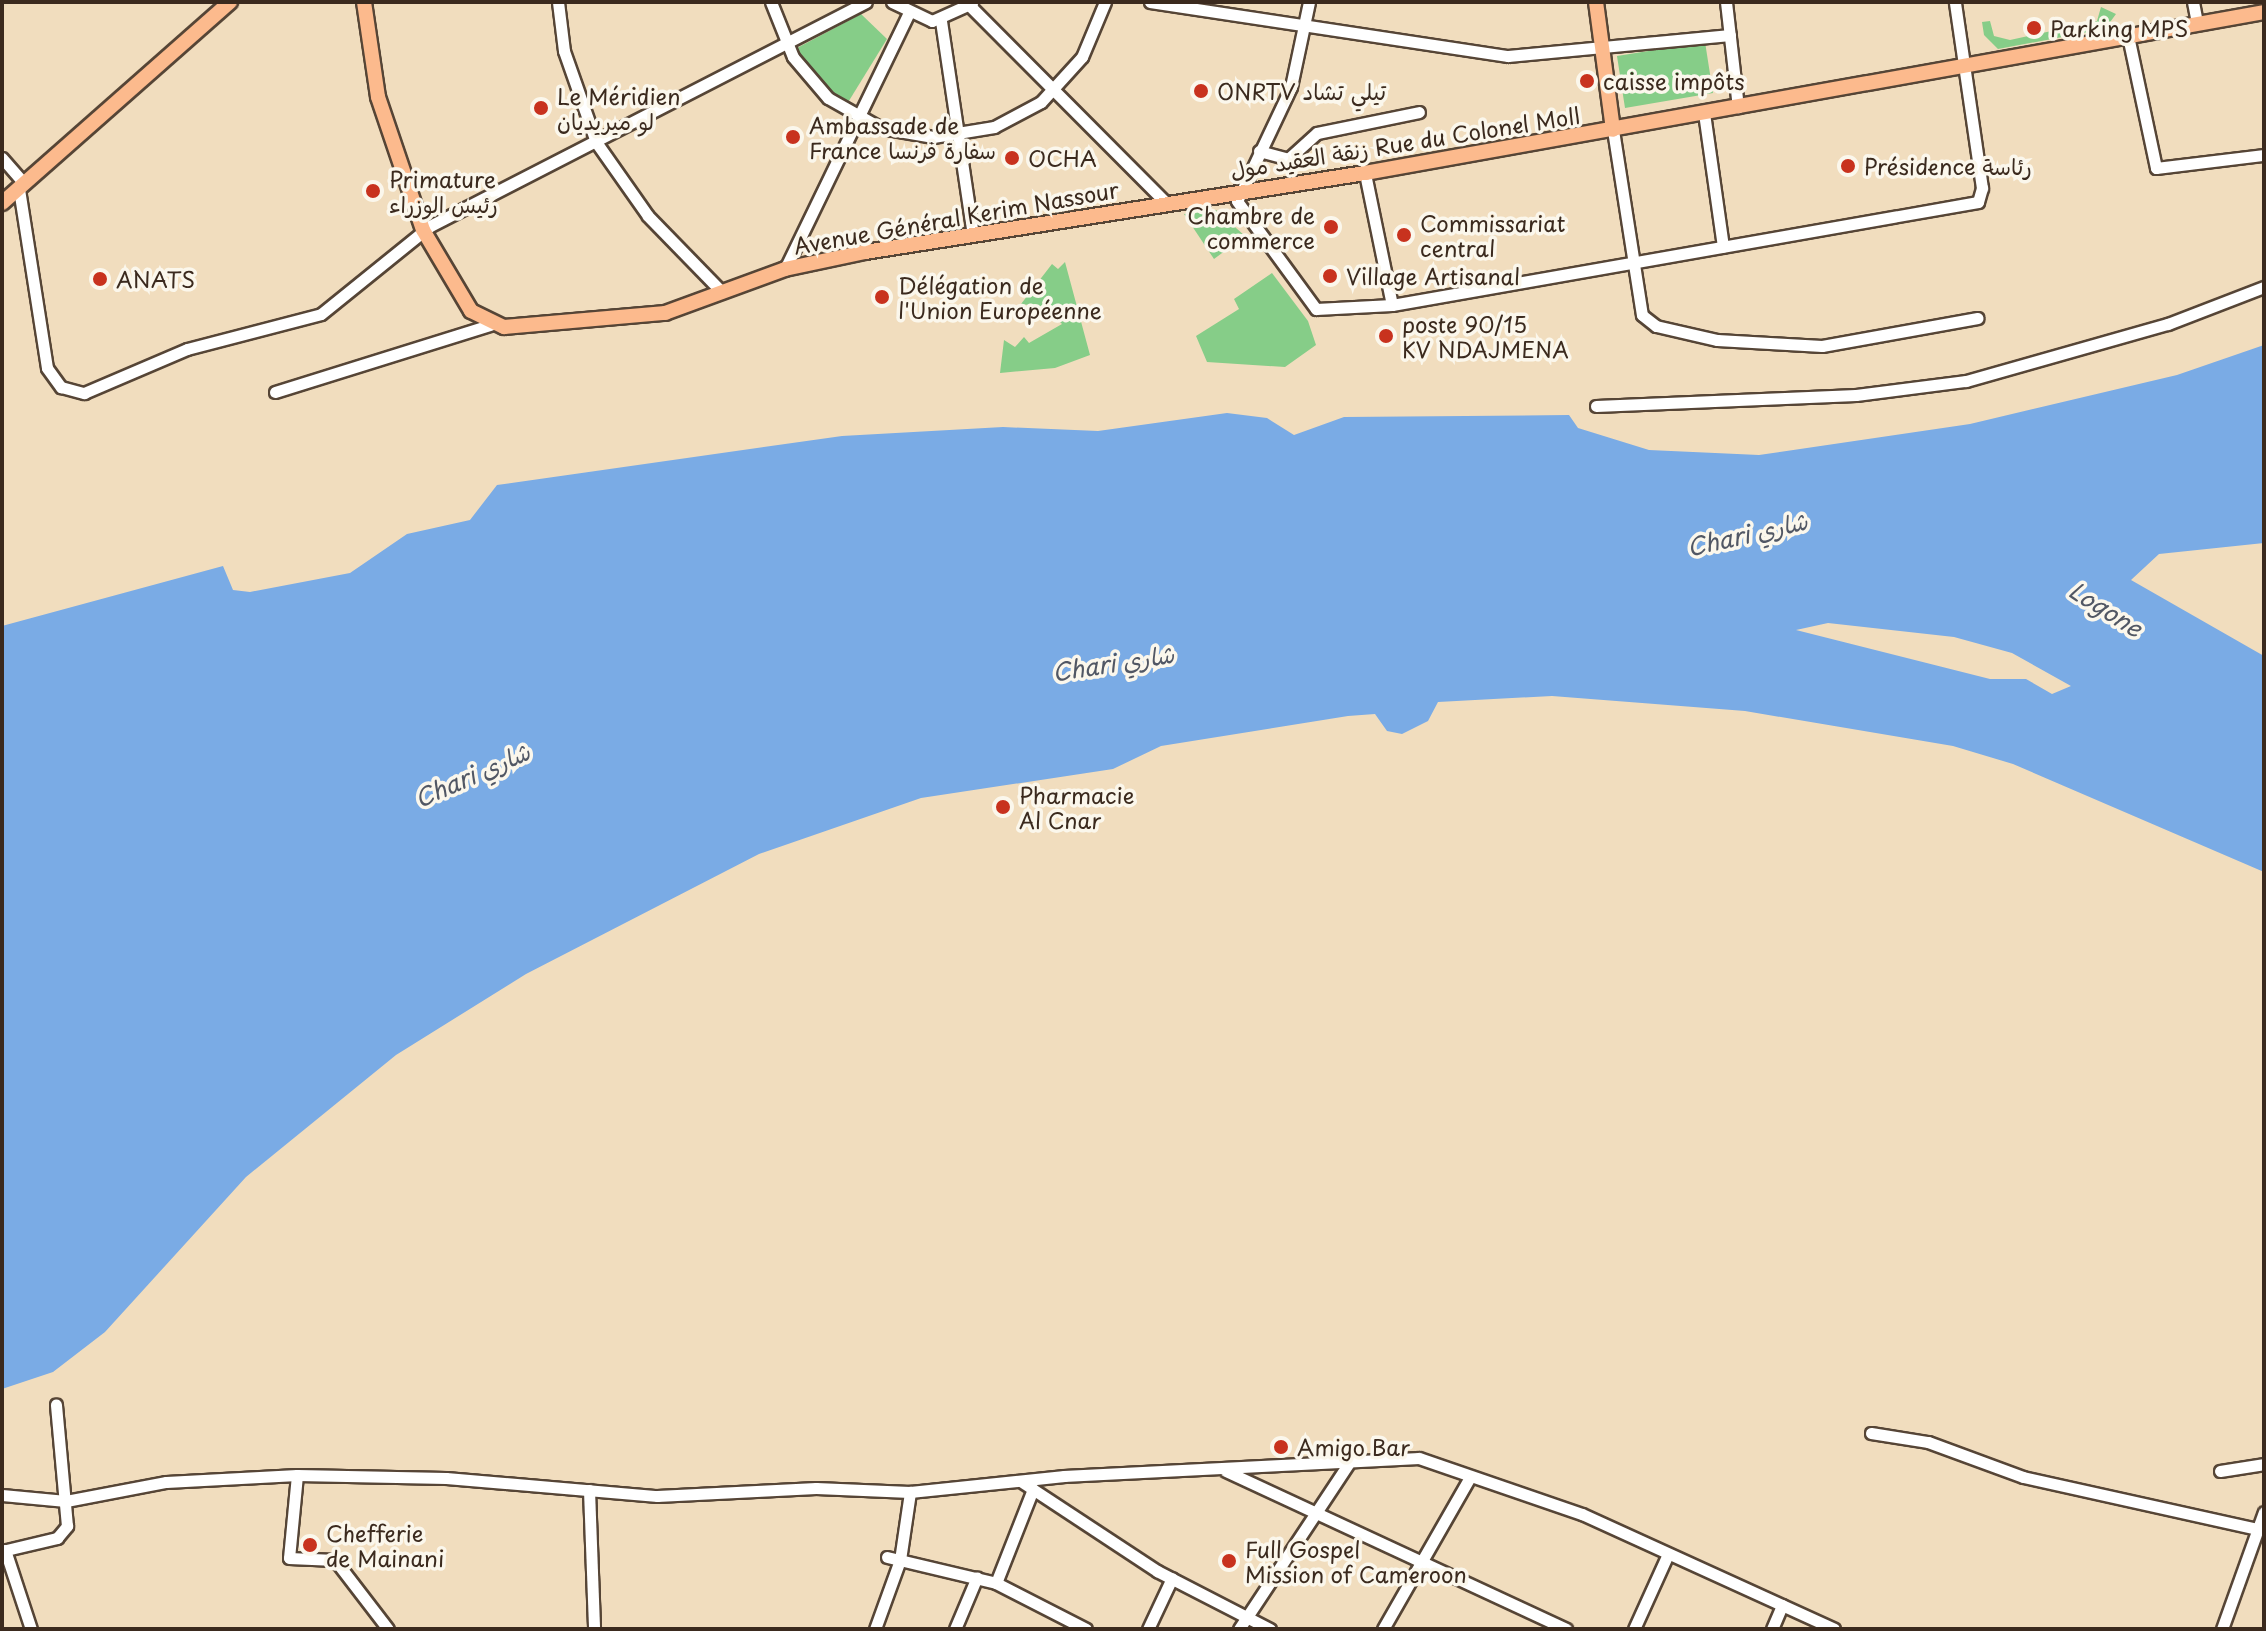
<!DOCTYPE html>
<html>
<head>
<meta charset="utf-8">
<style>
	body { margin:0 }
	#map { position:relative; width:2266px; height:1631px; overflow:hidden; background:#f1ddbe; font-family:"Playpen Sans","Playpen Sans Arabic",sans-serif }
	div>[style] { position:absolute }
	.green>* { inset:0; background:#86cd88 }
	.water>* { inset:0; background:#7aabe5 }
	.roads { filter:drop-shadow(2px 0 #564536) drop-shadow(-2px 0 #564536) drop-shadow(0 2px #564536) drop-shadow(0 -2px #564536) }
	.minor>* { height:11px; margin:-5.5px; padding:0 5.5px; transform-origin:5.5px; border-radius:5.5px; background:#fff }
	.major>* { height:14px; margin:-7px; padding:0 7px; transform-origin:7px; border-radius:7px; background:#fcba8d }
	.dots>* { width:22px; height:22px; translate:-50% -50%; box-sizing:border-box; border:4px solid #fbf7ec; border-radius:50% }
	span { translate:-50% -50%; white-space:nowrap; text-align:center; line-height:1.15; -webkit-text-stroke:7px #fbf7ec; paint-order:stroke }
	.poi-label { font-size:22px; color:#3b2a1e }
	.left { translate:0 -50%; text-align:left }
	.right { translate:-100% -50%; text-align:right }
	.street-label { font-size:22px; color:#3b2a1e }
	.water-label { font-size:24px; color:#515764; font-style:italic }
	.frame { position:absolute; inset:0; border:4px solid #3b2a1e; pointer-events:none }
</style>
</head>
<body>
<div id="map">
	<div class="green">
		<i style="clip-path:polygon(2101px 7px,2116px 14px,2105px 29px,1998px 49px,1984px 35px,1982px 22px,1990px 21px,1994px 36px,2010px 40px,2097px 21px)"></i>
		<i style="clip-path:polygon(861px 14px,887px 39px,847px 104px,818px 84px,797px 48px)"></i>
		<i style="clip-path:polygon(1705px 42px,1713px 93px,1625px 108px,1617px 56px)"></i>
		<i style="clip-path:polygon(1216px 210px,1245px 236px,1214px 259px,1184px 214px)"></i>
		<i style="clip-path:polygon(1065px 262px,1090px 355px,1055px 368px,1000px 373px,1004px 340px,1015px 347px,1024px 337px,1029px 343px,1062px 324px,1045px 307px,1021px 304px,1052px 264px,1058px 269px)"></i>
		<i style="clip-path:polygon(1272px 273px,1308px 321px,1316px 345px,1285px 367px,1207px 362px,1196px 336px,1239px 309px,1234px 299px)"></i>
	</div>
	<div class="water">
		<i style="clip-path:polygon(evenodd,2264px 345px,2264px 543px,2159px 554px,2131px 580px,2264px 656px,2264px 872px,2013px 764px,1953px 746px,1745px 711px,1552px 696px,1438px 702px,1428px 721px,1402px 734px,1387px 731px,1375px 714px,1348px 716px,1161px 746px,1113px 769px,921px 798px,759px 854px,526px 974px,396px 1055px,246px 1177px,105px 1332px,53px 1372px,2px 1389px,2px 626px,223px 566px,233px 590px,250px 592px,350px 573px,407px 534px,470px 520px,497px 485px,842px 436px,1003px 427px,1098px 431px,1227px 413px,1267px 418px,1294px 435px,1344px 417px,1569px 415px,1578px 428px,1649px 450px,1759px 455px,1970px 424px,2177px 375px,2264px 345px,1828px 623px,1954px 637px,2012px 653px,2071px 686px,2052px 694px,2026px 679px,1990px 679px,1796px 630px,1828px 623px)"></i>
	</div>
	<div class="roads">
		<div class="minor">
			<i style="left:558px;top:2px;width:49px;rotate:83deg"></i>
			<i style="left:564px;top:51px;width:96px;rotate:70.6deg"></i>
			<i style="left:596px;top:142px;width:90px;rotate:54.9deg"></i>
			<i style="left:648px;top:216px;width:106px;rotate:45.8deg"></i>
			<i style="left:771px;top:2px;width:59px;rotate:68.2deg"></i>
			<i style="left:793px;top:57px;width:54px;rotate:49.5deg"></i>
			<i style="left:828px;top:98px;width:61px;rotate:29.5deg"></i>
			<i style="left:881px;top:128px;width:53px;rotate:9.8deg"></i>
			<i style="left:933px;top:137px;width:62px;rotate:-9.3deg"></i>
			<i style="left:994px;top:127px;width:53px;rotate:-28deg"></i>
			<i style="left:1041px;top:102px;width:61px;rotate:-47.7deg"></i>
			<i style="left:1082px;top:57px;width:60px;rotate:-67.3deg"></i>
			<i style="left:892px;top:2px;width:44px;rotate:25.4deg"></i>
			<i style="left:932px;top:21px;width:44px;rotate:-24.2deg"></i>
			<i style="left:1150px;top:2px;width:362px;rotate:8.6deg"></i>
			<i style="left:1508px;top:56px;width:223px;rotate:-5.4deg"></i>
			<i style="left:1309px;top:2px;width:87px;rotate:102deg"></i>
			<i style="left:1291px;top:87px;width:126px;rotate:115.3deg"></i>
			<i style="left:1237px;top:201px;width:134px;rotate:53.8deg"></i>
			<i style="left:1316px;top:309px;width:76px;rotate:-3deg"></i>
			<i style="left:1392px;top:305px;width:135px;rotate:-101.6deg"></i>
			<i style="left:1726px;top:2px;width:106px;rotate:83.5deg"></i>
			<i style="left:2193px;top:2px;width:21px;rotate:79deg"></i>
			<i style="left:970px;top:6px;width:281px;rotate:45.1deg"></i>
			<i style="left:941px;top:21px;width:217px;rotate:81.5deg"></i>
			<i style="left:2128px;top:36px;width:135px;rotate:78deg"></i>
			<i style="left:2156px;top:168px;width:109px;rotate:-6.9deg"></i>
			<i style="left:1704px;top:113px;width:135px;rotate:81.9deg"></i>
			<i style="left:1613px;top:130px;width:187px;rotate:81.1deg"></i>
			<i style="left:1642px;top:315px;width:18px;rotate:38deg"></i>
			<i style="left:1656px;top:326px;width:63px;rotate:12.9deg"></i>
			<i style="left:1717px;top:340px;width:105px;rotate:3.3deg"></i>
			<i style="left:1822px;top:346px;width:158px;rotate:-10.2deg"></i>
			<i style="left:1259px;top:151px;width:30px;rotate:15deg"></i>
			<i style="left:1288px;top:159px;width:39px;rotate:-42deg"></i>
			<i style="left:1317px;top:133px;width:104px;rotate:-11.6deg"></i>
			<i style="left:2px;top:158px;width:33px;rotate:49deg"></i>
			<i style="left:19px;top:189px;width:181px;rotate:81.1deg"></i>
			<i style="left:47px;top:368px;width:24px;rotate:54deg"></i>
			<i style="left:61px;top:387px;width:24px;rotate:15deg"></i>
			<i style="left:84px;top:393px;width:112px;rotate:-23.1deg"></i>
			<i style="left:187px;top:349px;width:138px;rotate:-14.6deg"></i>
			<i style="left:321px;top:314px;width:140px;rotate:-38.9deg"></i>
			<i style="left:430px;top:226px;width:490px;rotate:-27.2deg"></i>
			<i style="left:785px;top:269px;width:282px;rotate:-64.2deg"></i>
			<i style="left:1392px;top:305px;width:595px;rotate:-9.97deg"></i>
			<i style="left:1978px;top:202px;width:15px;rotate:-74deg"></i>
			<i style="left:1982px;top:188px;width:188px;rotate:-98.3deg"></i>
			<i style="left:275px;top:392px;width:225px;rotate:-17.3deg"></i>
			<i style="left:1596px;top:406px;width:260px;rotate:-2.4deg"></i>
			<i style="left:1856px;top:395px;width:111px;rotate:-7.3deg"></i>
			<i style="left:1966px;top:381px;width:210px;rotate:-15.8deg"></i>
			<i style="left:2168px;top:324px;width:103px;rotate:-21.1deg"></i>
			<i style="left:1871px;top:1433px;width:58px;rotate:9deg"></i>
			<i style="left:1928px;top:1442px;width:101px;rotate:20.2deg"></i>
			<i style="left:2023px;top:1477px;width:236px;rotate:12.5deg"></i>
			<i style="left:1226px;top:1471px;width:375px;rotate:24.9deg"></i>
			<i style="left:2220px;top:1471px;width:45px;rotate:-9deg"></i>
			<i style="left:297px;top:1475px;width:83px;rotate:95.5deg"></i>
			<i style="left:289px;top:1558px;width:46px;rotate:2.5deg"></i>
			<i style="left:335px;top:1560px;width:87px;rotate:52.5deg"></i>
			<i style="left:1022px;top:1482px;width:162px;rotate:33.4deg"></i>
			<i style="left:1157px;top:1571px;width:127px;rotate:27.2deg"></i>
			<i style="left:589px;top:1490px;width:139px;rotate:87.9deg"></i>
			<i style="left:2px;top:1495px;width:64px;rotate:5.4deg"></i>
			<i style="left:66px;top:1501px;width:102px;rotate:-10.8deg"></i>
			<i style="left:166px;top:1482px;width:131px;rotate:-3.1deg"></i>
			<i style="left:297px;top:1475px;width:149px;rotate:1.2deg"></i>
			<i style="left:446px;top:1478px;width:212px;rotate:4.9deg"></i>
			<i style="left:657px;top:1496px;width:159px;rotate:-2.9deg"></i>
			<i style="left:816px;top:1488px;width:94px;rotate:2.4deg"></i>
			<i style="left:910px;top:1492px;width:155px;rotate:-5.9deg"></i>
			<i style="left:1064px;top:1476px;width:355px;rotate:-2.9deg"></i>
			<i style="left:1419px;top:1458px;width:172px;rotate:19deg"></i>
			<i style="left:1582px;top:1514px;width:277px;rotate:24.5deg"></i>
			<i style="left:5px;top:1550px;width:83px;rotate:71.8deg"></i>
			<i style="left:2px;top:1551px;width:57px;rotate:-13.3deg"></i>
			<i style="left:57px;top:1538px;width:16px;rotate:-50deg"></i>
			<i style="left:67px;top:1526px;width:122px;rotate:-95.2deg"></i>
			<i style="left:887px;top:1557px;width:112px;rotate:13.4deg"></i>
			<i style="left:996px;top:1583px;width:101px;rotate:27.1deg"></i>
			<i style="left:996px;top:1583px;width:101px;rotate:-68.5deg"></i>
			<i style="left:875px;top:1629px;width:73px;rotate:-70.1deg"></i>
			<i style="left:900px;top:1560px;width:69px;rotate:-81.6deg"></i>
			<i style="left:955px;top:1629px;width:56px;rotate:-67.1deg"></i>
			<i style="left:1148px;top:1629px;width:56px;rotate:-64.8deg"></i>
			<i style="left:1239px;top:1629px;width:205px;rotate:-56.5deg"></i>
			<i style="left:1383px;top:1629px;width:175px;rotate:-60.2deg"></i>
			<i style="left:1634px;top:1629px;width:82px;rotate:-65.6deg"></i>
			<i style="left:1772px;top:1629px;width:26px;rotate:-67deg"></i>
			<i style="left:2222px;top:1629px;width:124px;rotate:-70.3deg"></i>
		</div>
		<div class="major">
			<i style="left:364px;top:2px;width:96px;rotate:81.6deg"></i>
			<i style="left:378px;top:97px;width:140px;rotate:71.3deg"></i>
			<i style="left:423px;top:230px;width:94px;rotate:59.3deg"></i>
			<i style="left:471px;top:311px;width:37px;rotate:26deg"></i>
			<i style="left:504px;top:327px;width:162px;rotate:-5deg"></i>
			<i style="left:665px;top:313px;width:128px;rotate:-20.1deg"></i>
			<i style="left:785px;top:269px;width:82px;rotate:-12deg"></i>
			<i style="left:865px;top:252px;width:506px;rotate:-8.98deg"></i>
			<i style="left:1365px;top:173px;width:913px;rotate:-10.15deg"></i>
			<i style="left:1596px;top:2px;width:129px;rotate:82.4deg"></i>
			<i style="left:2px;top:203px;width:304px;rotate:-41.4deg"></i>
		</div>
	</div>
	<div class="dots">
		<i style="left:2034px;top:28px;background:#c8321e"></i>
		<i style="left:1587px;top:81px;background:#c8321e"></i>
		<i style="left:1201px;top:91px;background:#c8321e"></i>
		<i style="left:541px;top:108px;background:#c8321e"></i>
		<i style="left:793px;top:137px;background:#c8321e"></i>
		<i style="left:1012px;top:158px;background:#c8321e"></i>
		<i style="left:1848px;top:166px;background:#c8321e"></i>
		<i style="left:373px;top:191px;background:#c8321e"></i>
		<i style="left:1331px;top:227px;background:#c8321e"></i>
		<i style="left:1404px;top:235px;background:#c8321e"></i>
		<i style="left:1330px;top:276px;background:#c8321e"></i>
		<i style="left:100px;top:279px;background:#c8321e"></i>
		<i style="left:882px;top:297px;background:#c8321e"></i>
		<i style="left:1386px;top:336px;background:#c8321e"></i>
		<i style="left:1003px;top:807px;background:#c8321e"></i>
		<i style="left:1281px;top:1447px;background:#c8321e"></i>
		<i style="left:310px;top:1545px;background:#c8321e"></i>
		<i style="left:1229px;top:1561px;background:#c8321e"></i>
	</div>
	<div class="poi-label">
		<span class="left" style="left:2050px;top:28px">Parking MPS</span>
		<span class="left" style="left:1603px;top:81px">caisse impôts</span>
		<span class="left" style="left:1217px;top:91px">ONRTV تيلي تشاد</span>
		<span class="left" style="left:557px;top:108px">Le Méridien<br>لو ميريديان</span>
		<span class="left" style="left:809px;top:137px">Ambassade de<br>France سفارة فرنسا</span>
		<span class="left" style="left:1028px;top:158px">OCHA</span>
		<span class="left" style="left:1864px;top:166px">Présidence رئاسة</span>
		<span class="left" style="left:389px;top:191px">Primature<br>رئيس الوزراء</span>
		<span class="right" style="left:1315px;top:227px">Chambre de<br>commerce</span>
		<span class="left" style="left:1420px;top:235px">Commissariat<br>central</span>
		<span class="left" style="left:1346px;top:276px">Village Artisanal</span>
		<span class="left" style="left:116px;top:279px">ANATS</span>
		<span class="left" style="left:898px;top:297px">Délégation de<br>l'Union Européenne</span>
		<span class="left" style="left:1402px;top:336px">poste 90/15<br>KV NDAJMENA</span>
		<span class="left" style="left:1019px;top:807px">Pharmacie<br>Al Cnar</span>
		<span class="left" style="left:1297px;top:1447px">Amigo Bar</span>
		<span class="left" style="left:326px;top:1545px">Chefferie<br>de Mainani</span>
		<span class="left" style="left:1245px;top:1561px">Full Gospel<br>Mission of Cameroon</span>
	</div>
	<div class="street-label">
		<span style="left:1405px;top:142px;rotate:-9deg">زنقة العقيد مول Rue du Colonel Moll</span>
		<span style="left:956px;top:217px;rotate:-10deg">Avenue Général Kerim Nassour</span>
	</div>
	<div class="water-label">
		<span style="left:1747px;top:534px;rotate:-13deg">Chari شاري</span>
		<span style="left:2106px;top:609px;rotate:32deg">Logone</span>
		<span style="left:1113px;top:663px;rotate:-9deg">Chari شاري</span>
		<span style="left:472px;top:775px;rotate:-24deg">Chari شاري</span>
	</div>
	<div class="frame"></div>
</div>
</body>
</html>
